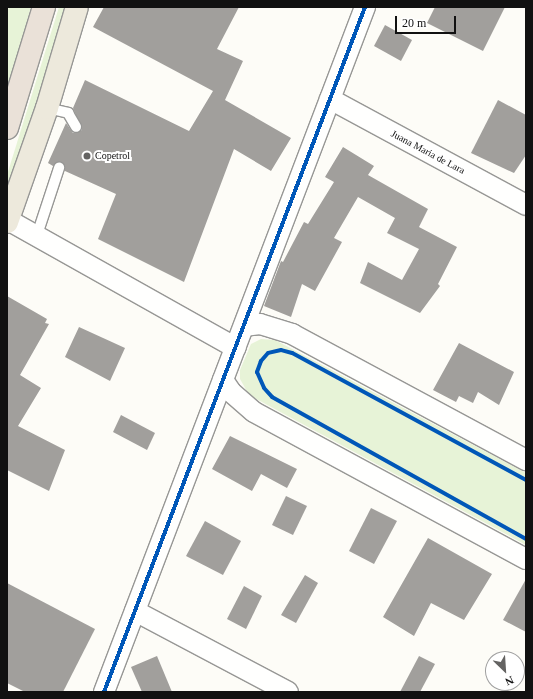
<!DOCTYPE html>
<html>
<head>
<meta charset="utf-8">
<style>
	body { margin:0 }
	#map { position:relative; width:533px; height:699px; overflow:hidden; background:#fdfcf7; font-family:"Times New Roman",serif }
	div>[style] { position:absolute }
	.green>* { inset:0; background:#e7f3d7 }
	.building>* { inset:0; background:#a19f9c }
	.roads { filter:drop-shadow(1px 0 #979795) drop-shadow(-1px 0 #979795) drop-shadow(0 1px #979795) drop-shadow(0 -1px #979795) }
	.lane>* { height:10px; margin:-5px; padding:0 5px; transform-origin:5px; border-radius:5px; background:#fffffe }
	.street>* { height:20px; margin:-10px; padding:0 10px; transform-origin:10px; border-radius:10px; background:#fffffe }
	.primary>* { height:22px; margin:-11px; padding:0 11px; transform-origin:11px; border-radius:11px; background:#ede9dc }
	.highway>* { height:22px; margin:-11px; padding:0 11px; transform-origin:11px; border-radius:11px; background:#eae1d8 }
	.cycleway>* { height:4px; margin:-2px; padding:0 2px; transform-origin:2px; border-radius:2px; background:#0057b8 }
	.dots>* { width:11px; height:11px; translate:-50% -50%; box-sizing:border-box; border:2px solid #fff; border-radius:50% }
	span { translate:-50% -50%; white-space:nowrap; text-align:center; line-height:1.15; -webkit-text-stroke:4px #fff; paint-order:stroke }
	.street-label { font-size:10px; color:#111 }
	.poi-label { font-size:10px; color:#111 }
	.left { translate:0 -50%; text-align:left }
	.frame { position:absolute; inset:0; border:8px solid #111; pointer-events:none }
	.north { position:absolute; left:485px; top:651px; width:40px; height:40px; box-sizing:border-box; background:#fff; border:1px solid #a0a0a0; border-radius:50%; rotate:155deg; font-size:11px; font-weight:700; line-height:16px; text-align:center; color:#111 }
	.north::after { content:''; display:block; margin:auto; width:14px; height:18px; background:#646362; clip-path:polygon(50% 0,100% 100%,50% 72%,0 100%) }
	.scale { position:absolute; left:395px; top:16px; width:61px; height:18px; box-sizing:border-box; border:2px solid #111; border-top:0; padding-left:5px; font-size:12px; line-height:14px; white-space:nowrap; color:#111; -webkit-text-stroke:3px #fff; paint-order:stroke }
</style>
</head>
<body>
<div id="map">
	<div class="green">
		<i style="clip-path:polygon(9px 7px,31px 7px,7px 93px,7px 12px)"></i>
		<i style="clip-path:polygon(59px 7px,69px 7px,7px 194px,7px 175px)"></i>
		<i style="clip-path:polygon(261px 339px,275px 340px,526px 473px,526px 545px,249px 395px,240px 379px,240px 370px,251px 344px)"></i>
	</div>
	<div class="building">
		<i style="clip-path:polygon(104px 7px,239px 7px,217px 49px,243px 61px,225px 100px,291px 138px,271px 171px,234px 149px,184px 282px,98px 239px,116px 194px,65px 171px,61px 162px,53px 166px,48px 163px,66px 123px,73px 133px,82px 130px,73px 108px,85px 80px,189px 131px,213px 91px,93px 27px)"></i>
		<i style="clip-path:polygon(435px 7px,505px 7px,483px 51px,427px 23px)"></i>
		<i style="clip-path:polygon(385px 25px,412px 40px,401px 61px,374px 46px)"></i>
		<i style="clip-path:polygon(498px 100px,526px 115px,526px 155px,514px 173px,471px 153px)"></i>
		<i style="clip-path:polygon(343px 147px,374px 166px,368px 175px,428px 209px,419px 227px,457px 247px,438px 284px,440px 286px,420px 313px,360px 283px,368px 262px,402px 280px,419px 249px,387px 233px,395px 218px,358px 197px,334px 238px,342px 242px,315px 291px,302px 284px,291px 317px,264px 306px,281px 261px,283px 262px,304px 222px,308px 224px,334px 182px,325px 177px)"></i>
		<i style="clip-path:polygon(7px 296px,47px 319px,45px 323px,49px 324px,20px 375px,41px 388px,18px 426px,65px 450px,49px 491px,7px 470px)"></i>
		<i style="clip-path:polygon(79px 327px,125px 348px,110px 381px,65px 357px)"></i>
		<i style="clip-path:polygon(459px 343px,514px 372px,499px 405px,478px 392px,473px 403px,459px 396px,456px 402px,433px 390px)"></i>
		<i style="clip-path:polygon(121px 415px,155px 433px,147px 450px,113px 432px)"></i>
		<i style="clip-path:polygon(230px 436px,297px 469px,287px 488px,261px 474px,252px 491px,212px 469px)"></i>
		<i style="clip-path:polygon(286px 496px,307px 506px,293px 535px,272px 525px)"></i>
		<i style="clip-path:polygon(371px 508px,397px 521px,374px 564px,349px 551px)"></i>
		<i style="clip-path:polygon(205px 521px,241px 541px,223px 575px,186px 556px)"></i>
		<i style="clip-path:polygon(428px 538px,492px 574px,464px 620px,431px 603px,414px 636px,383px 617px)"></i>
		<i style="clip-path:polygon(305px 575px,318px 583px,296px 623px,281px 615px)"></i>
		<i style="clip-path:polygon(526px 579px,526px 632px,503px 620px)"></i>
		<i style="clip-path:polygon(7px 583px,95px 629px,63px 692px,25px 692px,7px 683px)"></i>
		<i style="clip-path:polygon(244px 586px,262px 596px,246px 629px,227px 619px)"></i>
		<i style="clip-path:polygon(157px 656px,172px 692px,142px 692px,131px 667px)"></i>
		<i style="clip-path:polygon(419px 656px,435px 664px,420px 692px,400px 692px)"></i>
	</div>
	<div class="roads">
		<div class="lane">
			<i style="left:47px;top:108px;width:22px;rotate:13deg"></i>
			<i style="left:68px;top:113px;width:16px;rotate:60deg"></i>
			<i style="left:37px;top:235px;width:71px;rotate:-71.8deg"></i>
		</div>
		<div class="street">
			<i style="left:330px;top:99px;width:223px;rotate:28.4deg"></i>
			<i style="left:8px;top:220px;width:261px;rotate:29.3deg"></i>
			<i style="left:244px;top:326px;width:16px;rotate:-7deg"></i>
			<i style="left:260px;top:324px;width:34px;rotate:17deg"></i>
			<i style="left:292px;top:334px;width:266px;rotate:28.3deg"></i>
			<i style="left:223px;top:380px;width:14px;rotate:56deg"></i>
			<i style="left:231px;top:392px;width:30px;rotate:41deg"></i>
			<i style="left:254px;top:412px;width:309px;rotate:28.4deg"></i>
			<i style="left:135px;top:611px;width:173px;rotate:27.9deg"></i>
			<i style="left:104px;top:692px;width:733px;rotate:-69.14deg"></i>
		</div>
		<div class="primary">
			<i style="left:7px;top:222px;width:121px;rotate:-70.7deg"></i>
			<i style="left:47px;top:108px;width:105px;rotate:-73.5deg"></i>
		</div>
		<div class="highway">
			<i style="left:7px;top:128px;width:127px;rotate:-73deg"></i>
		</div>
	</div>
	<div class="cycleway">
		<i style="left:526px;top:480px;width:266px;rotate:-151.5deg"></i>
		<i style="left:292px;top:353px;width:11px;rotate:-165deg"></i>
		<i style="left:281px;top:350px;width:13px;rotate:167deg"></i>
		<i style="left:268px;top:353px;width:11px;rotate:131deg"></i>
		<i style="left:261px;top:361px;width:12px;rotate:110deg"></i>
		<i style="left:257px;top:372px;width:17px;rotate:66deg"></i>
		<i style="left:264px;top:388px;width:12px;rotate:48deg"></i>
		<i style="left:272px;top:397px;width:291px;rotate:29.2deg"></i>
		<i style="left:104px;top:692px;width:733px;rotate:-69.14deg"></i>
	</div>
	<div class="dots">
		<i style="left:87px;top:156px;background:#646362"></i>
	</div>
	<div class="street-label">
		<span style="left:428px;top:152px;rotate:28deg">Juana Maria de Lara</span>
	</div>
	<div class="poi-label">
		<span class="left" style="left:95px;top:156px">Copetrol</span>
	</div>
	<div class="frame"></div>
	<div class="north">N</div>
	<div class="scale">20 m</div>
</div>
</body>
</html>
